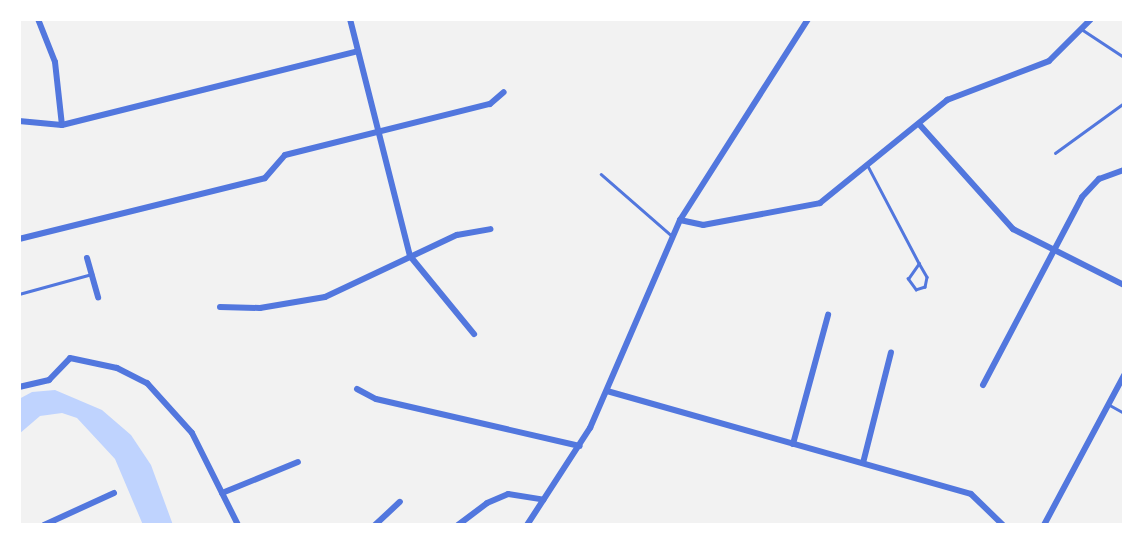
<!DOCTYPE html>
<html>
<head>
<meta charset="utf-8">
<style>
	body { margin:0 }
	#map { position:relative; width:1143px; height:544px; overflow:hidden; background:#f2f2f2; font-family:"IBM Plex Sans",sans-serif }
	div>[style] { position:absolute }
	.water>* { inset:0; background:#bfd3fe }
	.service>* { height:2.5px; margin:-1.25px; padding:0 1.25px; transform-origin:1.25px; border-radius:1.25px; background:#5277de }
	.minor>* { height:6px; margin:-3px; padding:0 3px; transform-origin:3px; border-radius:3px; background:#5277de }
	span { translate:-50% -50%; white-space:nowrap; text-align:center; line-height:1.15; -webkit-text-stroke:5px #fff; paint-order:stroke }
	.frame { position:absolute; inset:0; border:21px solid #fff; pointer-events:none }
</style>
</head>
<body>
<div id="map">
	<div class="water">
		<i style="clip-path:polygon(55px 390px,102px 410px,131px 435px,151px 465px,173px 525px,143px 525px,115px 459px,77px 418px,62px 413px,40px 416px,19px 434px,19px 399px,32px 392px)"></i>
	</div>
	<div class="service">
		<i style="left:1083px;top:30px;width:49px;rotate:33.4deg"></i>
		<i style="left:1055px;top:153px;width:85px;rotate:-35.9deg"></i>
		<i style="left:868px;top:166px;width:110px;rotate:62.3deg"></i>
		<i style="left:919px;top:263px;width:16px;rotate:60deg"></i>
		<i style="left:927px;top:277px;width:10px;rotate:101deg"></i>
		<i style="left:925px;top:287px;width:9px;rotate:162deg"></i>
		<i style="left:916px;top:290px;width:14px;rotate:-126deg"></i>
		<i style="left:908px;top:279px;width:19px;rotate:-55deg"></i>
		<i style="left:601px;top:174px;width:93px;rotate:41.1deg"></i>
		<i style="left:19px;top:294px;width:76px;rotate:-15.3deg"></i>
		<i style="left:1108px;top:404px;width:18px;rotate:29deg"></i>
	</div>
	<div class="minor">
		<i style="left:38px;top:19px;width:46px;rotate:68.4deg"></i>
		<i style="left:55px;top:62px;width:63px;rotate:83.7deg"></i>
		<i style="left:350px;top:19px;width:244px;rotate:75.8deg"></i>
		<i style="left:410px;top:256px;width:101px;rotate:50.6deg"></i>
		<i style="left:19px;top:121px;width:43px;rotate:5.3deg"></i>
		<i style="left:62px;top:125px;width:302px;rotate:-14deg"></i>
		<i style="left:919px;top:124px;width:141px;rotate:48.2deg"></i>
		<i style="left:1013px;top:229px;width:124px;rotate:26.8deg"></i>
		<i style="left:680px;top:220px;width:238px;rotate:-57.5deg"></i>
		<i style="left:19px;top:239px;width:253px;rotate:-13.9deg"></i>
		<i style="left:265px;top:178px;width:30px;rotate:-49deg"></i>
		<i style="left:285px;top:155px;width:211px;rotate:-14deg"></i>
		<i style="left:490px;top:104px;width:18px;rotate:-41deg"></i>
		<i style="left:87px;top:258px;width:41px;rotate:74.2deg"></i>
		<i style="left:220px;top:307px;width:40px;rotate:1.4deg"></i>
		<i style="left:260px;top:308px;width:66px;rotate:-9.6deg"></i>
		<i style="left:325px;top:297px;width:146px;rotate:-25.2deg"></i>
		<i style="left:457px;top:235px;width:34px;rotate:-10deg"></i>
		<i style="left:983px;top:385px;width:212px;rotate:-62.2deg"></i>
		<i style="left:1082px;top:197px;width:25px;rotate:-47deg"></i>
		<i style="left:1099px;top:179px;width:27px;rotate:-20deg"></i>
		<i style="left:19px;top:387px;width:31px;rotate:-13deg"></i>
		<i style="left:49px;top:380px;width:30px;rotate:-46deg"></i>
		<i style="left:70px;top:358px;width:48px;rotate:12deg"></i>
		<i style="left:117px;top:368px;width:34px;rotate:27deg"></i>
		<i style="left:147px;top:383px;width:67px;rotate:48deg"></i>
		<i style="left:192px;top:433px;width:103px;rotate:63.4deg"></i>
		<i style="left:357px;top:389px;width:21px;rotate:28deg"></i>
		<i style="left:376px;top:399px;width:209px;rotate:13deg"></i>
		<i style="left:607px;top:391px;width:378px;rotate:15.8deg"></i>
		<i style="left:971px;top:494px;width:45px;rotate:44.1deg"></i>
		<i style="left:793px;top:444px;width:134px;rotate:-74.8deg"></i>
		<i style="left:863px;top:463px;width:114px;rotate:-75.8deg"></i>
		<i style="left:222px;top:493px;width:82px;rotate:-22.2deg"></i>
		<i style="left:44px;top:525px;width:77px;rotate:-24.6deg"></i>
		<i style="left:375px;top:525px;width:34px;rotate:-43deg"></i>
		<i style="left:458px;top:525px;width:36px;rotate:-37deg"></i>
		<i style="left:487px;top:503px;width:23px;rotate:-23deg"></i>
		<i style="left:508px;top:494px;width:36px;rotate:9deg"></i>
		<i style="left:527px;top:525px;width:116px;rotate:-57deg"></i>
		<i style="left:590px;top:428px;width:227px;rotate:-66.6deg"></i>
		<i style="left:680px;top:220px;width:24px;rotate:12deg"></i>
		<i style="left:703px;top:225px;width:119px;rotate:-10.6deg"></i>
		<i style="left:820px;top:203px;width:164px;rotate:-39deg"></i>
		<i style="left:947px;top:100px;width:109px;rotate:-20.9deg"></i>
		<i style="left:1049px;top:61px;width:59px;rotate:-45deg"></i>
		<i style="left:1044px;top:525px;width:170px;rotate:-61.9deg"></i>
	</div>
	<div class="frame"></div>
</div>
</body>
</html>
